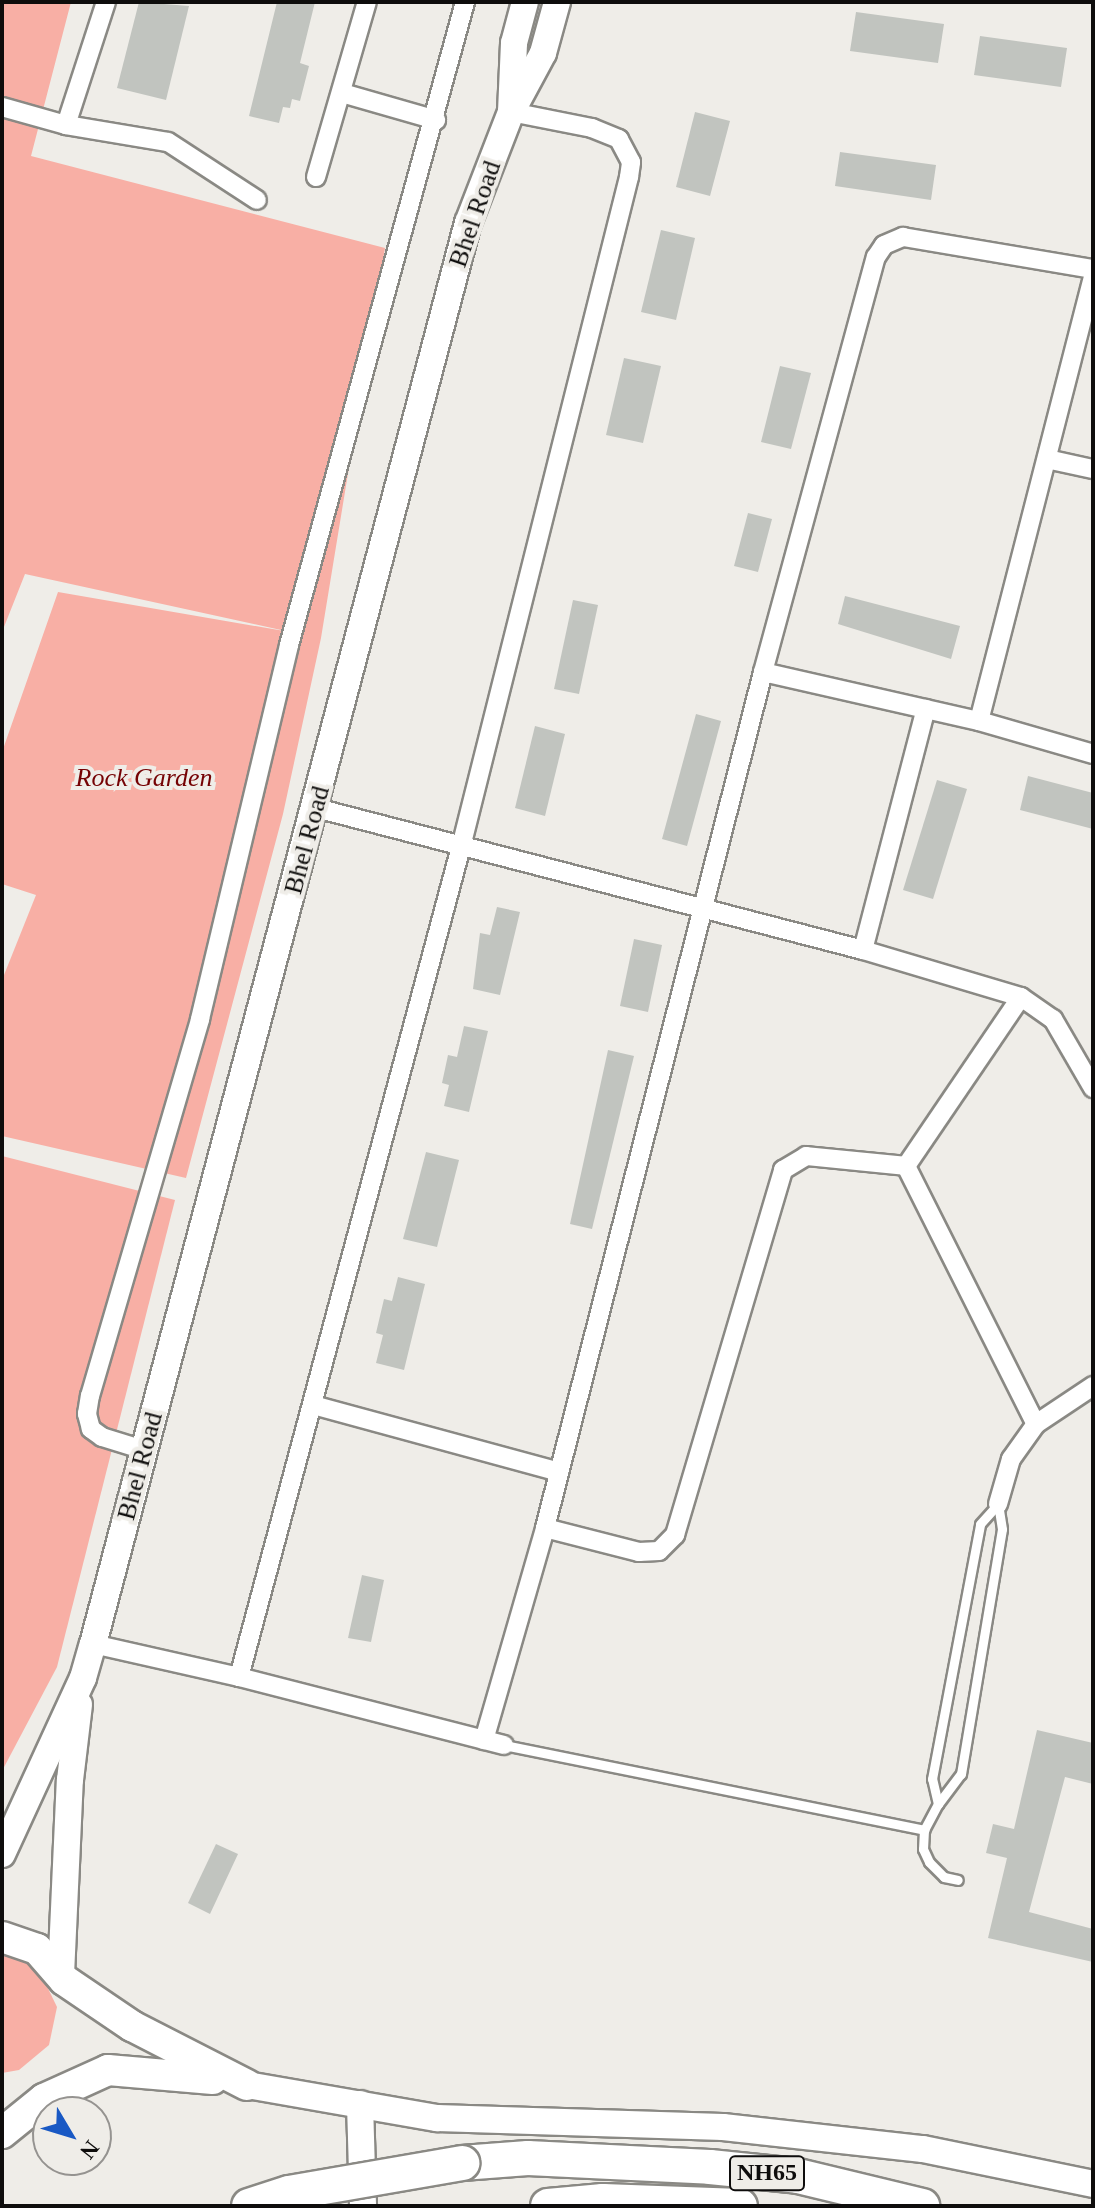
<!DOCTYPE html>
<html>
<head>
<meta charset="utf-8">
<style>
	body { margin:0 }
	#map { position:relative; width:1095px; height:2208px; overflow:hidden; background:#efede8; font-family:Georgia,serif }
	div>[style] { position:absolute }
	.green>* { inset:0; background:#f8afa5 }
	.building>* { inset:0; background:#c1c4bf }
	.roads { filter:drop-shadow(2px 0 #8a8984) drop-shadow(-2px 0 #8a8984) drop-shadow(0 2px #8a8984) drop-shadow(0 -2px #8a8984) }
	.lane>* { height:9px; margin:-4.5px; padding:0 4.5px; transform-origin:4.5px; border-radius:4.5px; background:#fff }
	.street>* { height:18px; margin:-9px; padding:0 9px; transform-origin:9px; border-radius:9px; background:#fff }
	.secondary>* { height:26px; margin:-13px; padding:0 13px; transform-origin:13px; border-radius:13px; background:#fff }
	.primary>* { height:30px; margin:-15px; padding:0 15px; transform-origin:15px; border-radius:15px; background:#fff }
	.highway>* { height:34px; margin:-17px; padding:0 17px; transform-origin:17px; border-radius:17px; background:#fff }
	.bridges { filter:drop-shadow(2px 0 #8a8984) drop-shadow(-2px 0 #8a8984) drop-shadow(0 2px #8a8984) drop-shadow(0 -2px #8a8984) }
	.highway-bridge>* { height:34px; margin:-17px; padding:0 17px; transform-origin:17px; border-radius:17px; background:#fff }
	span { translate:-50% -50%; white-space:nowrap; text-align:center; line-height:1.15; -webkit-text-stroke:8px #efede8; paint-order:stroke }
	.shield-label span { padding:2px 6px; background:#efede8; border:2px solid; border-radius:6px; -webkit-text-stroke-width:0 }
	.shield-label { font-size:24px; color:#0e0d0c; font-weight:700 }
	.street-label { font-size:26px; color:#0e0d0c }
	.park-label { font-size:26px; color:#750204; font-style:italic }
	.frame { position:absolute; inset:0; border:4px solid #0e0d0c; pointer-events:none }
	.north { position:absolute; left:32px; top:2096px; width:80px; height:80px; box-sizing:border-box; background:#efede8; border:2px solid #959390; border-radius:50%; rotate:128deg; font-size:22px; font-weight:700; line-height:32px; text-align:center; color:#0e0d0c }
	.north::after { content:''; display:block; margin:auto; width:28px; height:36px; background:#1959c4; clip-path:polygon(50% 0,100% 100%,50% 72%,0 100%) }
</style>
</head>
<body>
<div id="map">
	<div class="green">
		<i style="clip-path:polygon(2px 2px,71px 2px,31px 156px,385px 248px,321px 638px,283px 814px,186px 1178px,2px 1136px,2px 980px,36px 895px,2px 884px,2px 752px,58px 592px,290px 632px,25px 574px,2px 632px)"></i>
		<i style="clip-path:polygon(2px 1156px,175px 1200px,57px 1667px,2px 1771px)"></i>
		<i style="clip-path:polygon(2px 1955px,24px 1960px,40px 1972px,57px 2007px,49px 2045px,19px 2070px,2px 2073px)"></i>
	</div>
	<div class="building">
		<i style="clip-path:polygon(139px 2px,189px 6px,166px 100px,117px 88px)"></i>
		<i style="clip-path:polygon(277px 2px,315px 2px,300px 63px,309px 66px,300px 101px,292px 99px,290px 108px,283px 107px,279px 123px,249px 116px)"></i>
		<i style="clip-path:polygon(856px 12px,944px 24px,938px 63px,850px 51px)"></i>
		<i style="clip-path:polygon(980px 36px,1067px 48px,1061px 87px,974px 75px)"></i>
		<i style="clip-path:polygon(695px 112px,730px 121px,710px 196px,676px 187px)"></i>
		<i style="clip-path:polygon(840px 152px,936px 165px,931px 200px,835px 186px)"></i>
		<i style="clip-path:polygon(661px 230px,695px 238px,676px 320px,641px 312px)"></i>
		<i style="clip-path:polygon(624px 358px,661px 366px,643px 443px,606px 435px)"></i>
		<i style="clip-path:polygon(780px 366px,811px 373px,791px 449px,761px 442px)"></i>
		<i style="clip-path:polygon(748px 513px,772px 519px,758px 572px,734px 566px)"></i>
		<i style="clip-path:polygon(845px 596px,960px 626px,951px 659px,838px 624px)"></i>
		<i style="clip-path:polygon(573px 600px,598px 605px,579px 694px,554px 689px)"></i>
		<i style="clip-path:polygon(696px 714px,721px 721px,687px 846px,662px 839px)"></i>
		<i style="clip-path:polygon(535px 726px,565px 734px,545px 816px,515px 808px)"></i>
		<i style="clip-path:polygon(1028px 776px,1093px 793px,1093px 829px,1020px 810px)"></i>
		<i style="clip-path:polygon(937px 780px,967px 789px,933px 899px,903px 890px)"></i>
		<i style="clip-path:polygon(497px 907px,520px 912px,500px 995px,473px 989px,480px 933px,490px 935px)"></i>
		<i style="clip-path:polygon(634px 939px,662px 945px,648px 1012px,620px 1006px)"></i>
		<i style="clip-path:polygon(464px 1026px,488px 1031px,469px 1112px,444px 1106px,449px 1085px,442px 1083px,448px 1055px,457px 1057px)"></i>
		<i style="clip-path:polygon(608px 1050px,634px 1056px,592px 1229px,570px 1224px)"></i>
		<i style="clip-path:polygon(426px 1152px,459px 1160px,437px 1247px,403px 1239px)"></i>
		<i style="clip-path:polygon(398px 1277px,425px 1284px,404px 1370px,376px 1363px,383px 1335px,376px 1333px,384px 1299px,392px 1301px)"></i>
		<i style="clip-path:polygon(362px 1575px,384px 1580px,371px 1642px,348px 1638px)"></i>
		<i style="clip-path:polygon(1037px 1730px,1093px 1743px,1093px 1784px,1065px 1777px,1029px 1912px,1093px 1929px,1093px 1962px,988px 1938px,1007px 1858px,986px 1853px,993px 1824px,1014px 1829px)"></i>
		<i style="clip-path:polygon(216px 1844px,238px 1854px,210px 1914px,188px 1903px)"></i>
	</div>
	<div class="roads">
		<div class="lane">
			<i style="left:504px;top:1745px;width:429px;rotate:11.4deg"></i>
			<i style="left:924px;top:1830px;width:30px;rotate:-62deg"></i>
			<i style="left:938px;top:1804px;width:26px;rotate:-103deg"></i>
			<i style="left:932px;top:1779px;width:259px;rotate:-79.3deg"></i>
			<i style="left:980px;top:1524px;width:27px;rotate:-48deg"></i>
			<i style="left:938px;top:1804px;width:38px;rotate:-53deg"></i>
			<i style="left:961px;top:1774px;width:248px;rotate:-80.5deg"></i>
			<i style="left:1002px;top:1529px;width:25px;rotate:-99deg"></i>
			<i style="left:924px;top:1830px;width:19px;rotate:93deg"></i>
			<i style="left:923px;top:1849px;width:14px;rotate:65deg"></i>
			<i style="left:929px;top:1862px;width:21px;rotate:45deg"></i>
			<i style="left:944px;top:1877px;width:14px;rotate:12deg"></i>
		</div>
		<div class="street">
			<i style="left:342px;top:93px;width:98px;rotate:16deg"></i>
			<i style="left:2px;top:107px;width:66px;rotate:15.7deg"></i>
			<i style="left:66px;top:125px;width:103px;rotate:9.5deg"></i>
			<i style="left:168px;top:142px;width:106px;rotate:33.1deg"></i>
			<i style="left:66px;top:125px;width:129px;rotate:-72deg"></i>
			<i style="left:316px;top:177px;width:182px;rotate:-73.8deg"></i>
			<i style="left:1047px;top:459px;width:47px;rotate:12.3deg"></i>
			<i style="left:763px;top:672px;width:221px;rotate:12.8deg"></i>
			<i style="left:979px;top:721px;width:119px;rotate:16.1deg"></i>
			<i style="left:979px;top:721px;width:457px;rotate:-75.6deg"></i>
			<i style="left:316px;top:808px;width:565px;rotate:14.55deg"></i>
			<i style="left:863px;top:950px;width:165px;rotate:16.6deg"></i>
			<i style="left:1021px;top:997px;width:39px;rotate:35deg"></i>
			<i style="left:1053px;top:1019px;width:80px;rotate:59.9deg"></i>
			<i style="left:863px;top:950px;width:249px;rotate:-75.4deg"></i>
			<i style="left:906px;top:1166px;width:289px;rotate:63.3deg"></i>
			<i style="left:313px;top:1405px;width:255px;rotate:15.2deg"></i>
			<i style="left:144px;top:1450px;width:44px;rotate:-162.8deg"></i>
			<i style="left:102px;top:1437px;width:14px;rotate:-144deg"></i>
			<i style="left:91px;top:1429px;width:16px;rotate:-105deg"></i>
			<i style="left:87px;top:1414px;width:18px;rotate:-81deg"></i>
			<i style="left:90px;top:1396px;width:393px;rotate:-73.7deg"></i>
			<i style="left:200px;top:1019px;width:384px;rotate:-76.6deg"></i>
			<i style="left:289px;top:645px;width:667px;rotate:-74.69deg"></i>
			<i style="left:998px;top:1504px;width:47px;rotate:-73.9deg"></i>
			<i style="left:1011px;top:1459px;width:43px;rotate:-54.5deg"></i>
			<i style="left:1036px;top:1424px;width:69px;rotate:-33.7deg"></i>
			<i style="left:545px;top:1528px;width:97px;rotate:14.3deg"></i>
			<i style="left:639px;top:1552px;width:20px;rotate:-3deg"></i>
			<i style="left:659px;top:1551px;width:23px;rotate:-45deg"></i>
			<i style="left:675px;top:1535px;width:381px;rotate:-73.5deg"></i>
			<i style="left:783px;top:1170px;width:27px;rotate:-31deg"></i>
			<i style="left:806px;top:1156px;width:100px;rotate:5.7deg"></i>
			<i style="left:906px;top:1166px;width:204px;rotate:-55.8deg"></i>
			<i style="left:93px;top:1644px;width:150px;rotate:12.7deg"></i>
			<i style="left:484px;top:1740px;width:221px;rotate:-73.9deg"></i>
			<i style="left:545px;top:1528px;width:883px;rotate:-75.71deg"></i>
			<i style="left:763px;top:672px;width:430px;rotate:-74.8deg"></i>
			<i style="left:876px;top:257px;width:14px;rotate:-56deg"></i>
			<i style="left:884px;top:245px;width:21px;rotate:-23deg"></i>
			<i style="left:903px;top:237px;width:193px;rotate:9.6deg"></i>
			<i style="left:504px;top:1745px;width:274px;rotate:-165.6deg"></i>
			<i style="left:239px;top:1677px;width:863px;rotate:-75.03deg"></i>
			<i style="left:462px;top:843px;width:687px;rotate:-75.92deg"></i>
			<i style="left:629px;top:177px;width:15px;rotate:-82deg"></i>
			<i style="left:631px;top:162px;width:26px;rotate:-118deg"></i>
			<i style="left:619px;top:139px;width:29px;rotate:-158deg"></i>
			<i style="left:592px;top:128px;width:83px;rotate:-168.8deg"></i>
		</div>
		<div class="secondary">
			<i style="left:515px;top:105px;width:59px;rotate:-61.7deg"></i>
			<i style="left:543px;top:53px;width:53px;rotate:-74.6deg"></i>
			<i style="left:2px;top:1854px;width:194px;rotate:-65.3deg"></i>
			<i style="left:83px;top:1678px;width:35px;rotate:-74deg"></i>
			<i style="left:93px;top:1644px;width:1470px;rotate:-75.22deg"></i>
			<i style="left:468px;top:223px;width:119px;rotate:-68.8deg"></i>
			<i style="left:511px;top:112px;width:69px;rotate:-87.5deg"></i>
			<i style="left:514px;top:43px;width:42px;rotate:-75deg"></i>
			<i style="left:61px;top:1975px;width:195px;rotate:-87.4deg"></i>
			<i style="left:70px;top:1780px;width:76px;rotate:-83.2deg"></i>
			<i style="left:247px;top:2085px;width:193px;rotate:9.9deg"></i>
			<i style="left:437px;top:2118px;width:286px;rotate:1.8deg"></i>
			<i style="left:723px;top:2127px;width:201px;rotate:6.3deg"></i>
			<i style="left:923px;top:2149px;width:174px;rotate:11.6deg"></i>
			<i style="left:360px;top:2104px;width:102px;rotate:88.3deg"></i>
		</div>
		<div class="primary">
			<i style="left:2px;top:1937px;width:37px;rotate:19deg"></i>
			<i style="left:37px;top:1949px;width:41px;rotate:48.9deg"></i>
			<i style="left:64px;top:1980px;width:82px;rotate:34.1deg"></i>
			<i style="left:132px;top:2026px;width:129px;rotate:27.2deg"></i>
			<i style="left:2px;top:2133px;width:54px;rotate:-39deg"></i>
			<i style="left:44px;top:2099px;width:70px;rotate:-24.4deg"></i>
			<i style="left:108px;top:2070px;width:105px;rotate:4.9deg"></i>
		</div>
		<div class="highway">
			<i style="left:462px;top:2163px;width:66px;rotate:-4.3deg"></i>
			<i style="left:528px;top:2158px;width:182px;rotate:2.8deg"></i>
			<i style="left:710px;top:2167px;width:88px;rotate:5.8deg"></i>
			<i style="left:798px;top:2176px;width:128px;rotate:13.6deg"></i>
			<i style="left:548px;top:2206px;width:55px;rotate:-5.2deg"></i>
			<i style="left:603px;top:2201px;width:137px;rotate:2.1deg"></i>
		</div>
	</div>
	<div class="bridges">
		<div class="highway-bridge">
			<i style="left:249px;top:2206px;width:42px;rotate:-18deg"></i>
			<i style="left:289px;top:2193px;width:176px;rotate:-9.8deg"></i>
		</div>
	</div>
	<div class="shield-label">
		<span style="left:767px;top:2173px">NH65</span>
	</div>
	<div class="street-label">
		<span style="left:475px;top:214px;rotate:-71deg">Bhel Road</span>
		<span style="left:307px;top:840px;rotate:-75deg">Bhel Road</span>
		<span style="left:140px;top:1466px;rotate:-75deg">Bhel Road</span>
	</div>
	<div class="park-label">
		<span style="left:144px;top:778px">Rock Garden</span>
	</div>
	<div class="frame"></div>
	<div class="north">N</div>
</div>
</body>
</html>
